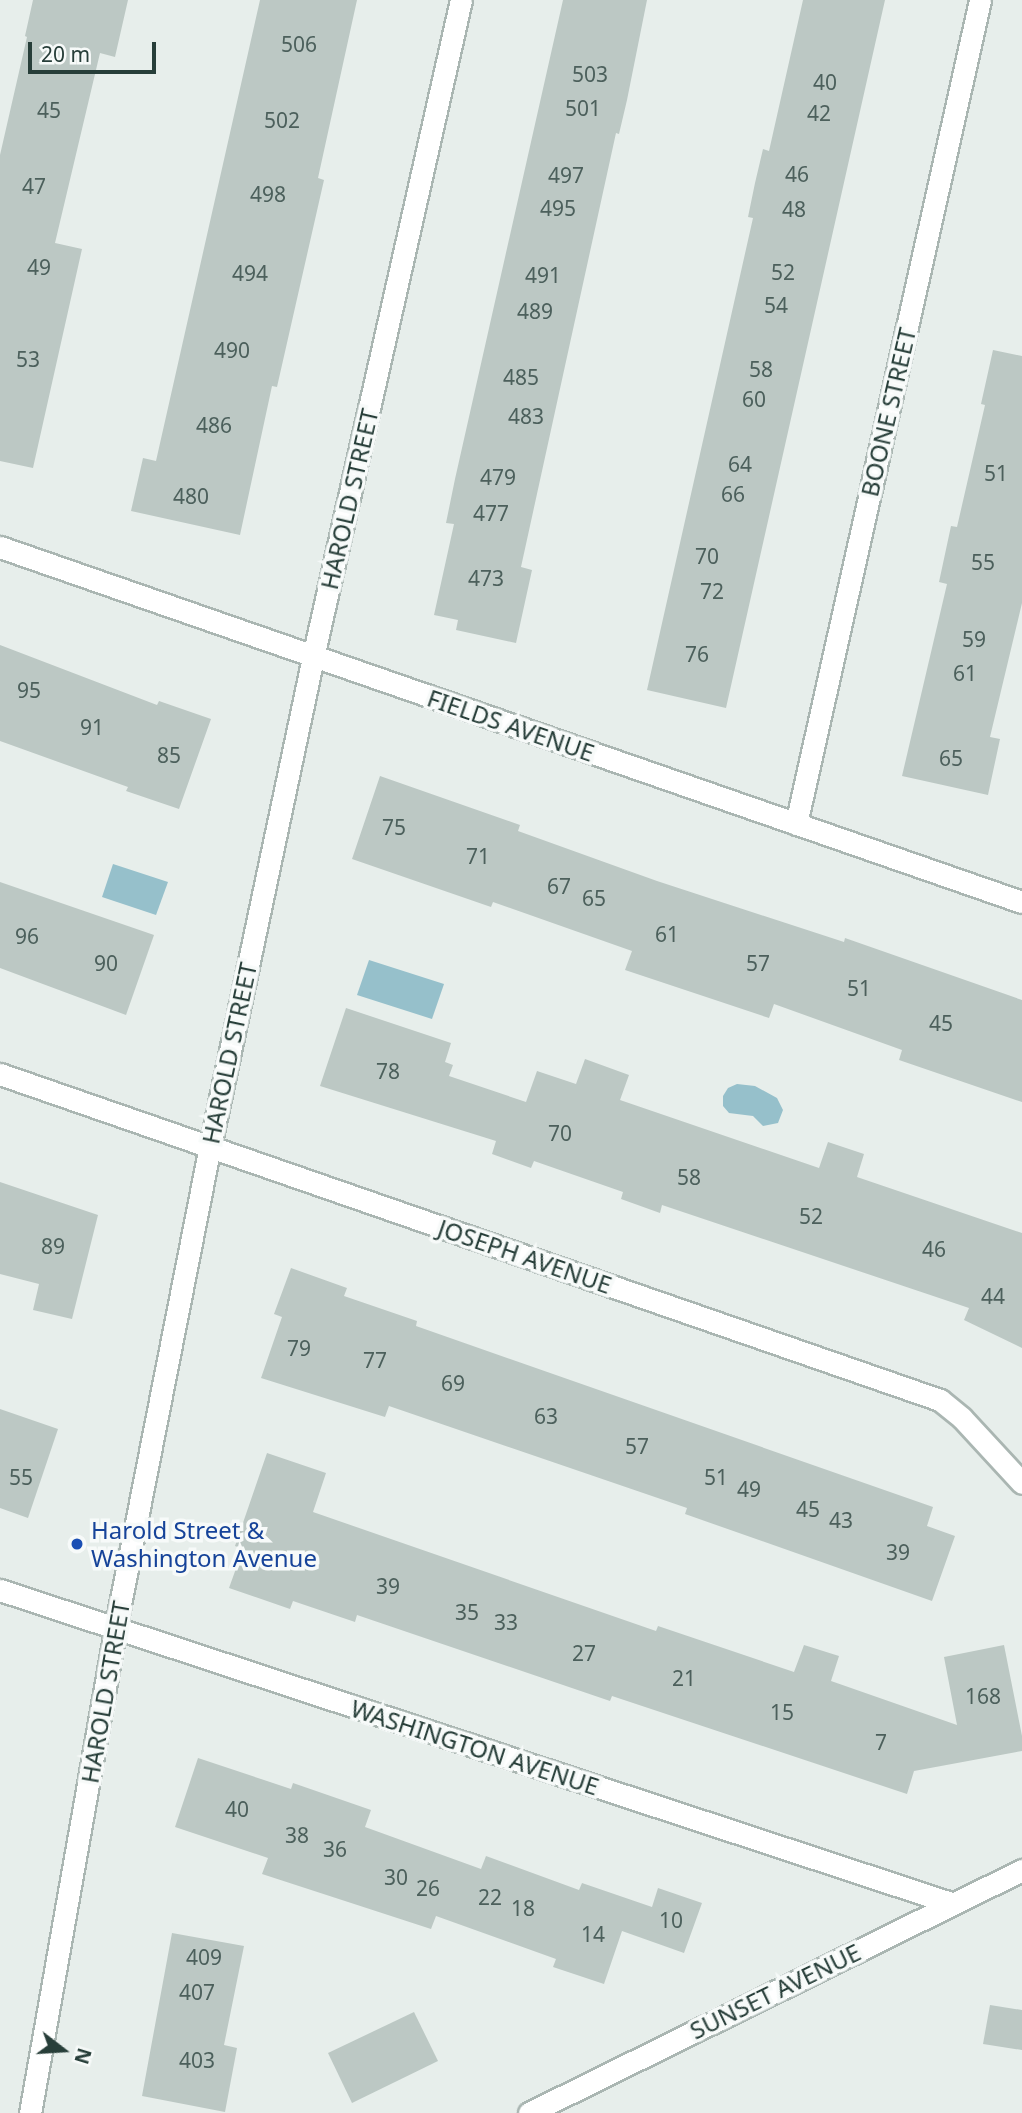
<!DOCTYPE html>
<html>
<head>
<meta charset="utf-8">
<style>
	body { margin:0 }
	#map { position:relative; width:1022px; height:2113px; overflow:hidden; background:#e7eeeb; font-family:"Noto Sans",sans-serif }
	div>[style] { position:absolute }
	.water>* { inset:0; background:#96c0cb }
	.building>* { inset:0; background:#bcc8c4 }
	.roads { filter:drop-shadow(2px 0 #aab6b2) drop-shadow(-2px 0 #aab6b2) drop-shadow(0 2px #aab6b2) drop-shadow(0 -2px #aab6b2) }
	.minor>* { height:21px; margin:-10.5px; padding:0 10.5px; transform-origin:10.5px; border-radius:10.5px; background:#fff }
	.dots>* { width:19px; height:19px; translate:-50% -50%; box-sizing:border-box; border:4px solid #f7faf9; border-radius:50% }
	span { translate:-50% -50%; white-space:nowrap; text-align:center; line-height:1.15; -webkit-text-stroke:7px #f7faf9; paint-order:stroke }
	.number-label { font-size:21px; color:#4c605c }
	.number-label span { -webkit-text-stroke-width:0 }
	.street-label { font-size:24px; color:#273e39 }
	.transit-label { font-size:24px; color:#164399 }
	.left { translate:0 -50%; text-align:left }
	.north { position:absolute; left:28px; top:2015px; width:70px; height:70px; -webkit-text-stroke:5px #f7faf9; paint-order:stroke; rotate:107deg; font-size:19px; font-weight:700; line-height:28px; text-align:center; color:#273e39 }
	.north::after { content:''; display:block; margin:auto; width:24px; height:32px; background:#273e39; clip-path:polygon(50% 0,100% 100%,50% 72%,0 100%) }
	.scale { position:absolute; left:28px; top:42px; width:128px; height:32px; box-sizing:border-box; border:4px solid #273e39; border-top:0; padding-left:9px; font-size:21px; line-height:24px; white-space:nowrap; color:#273e39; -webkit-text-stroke:5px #f7faf9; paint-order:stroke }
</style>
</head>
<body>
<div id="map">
	<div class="water">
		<i style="clip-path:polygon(113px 864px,168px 882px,156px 915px,102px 897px)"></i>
		<i style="clip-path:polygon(369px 960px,444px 984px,432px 1019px,357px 995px)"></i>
		<i style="clip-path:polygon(737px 1084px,755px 1086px,777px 1098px,783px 1110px,778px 1123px,763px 1126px,753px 1116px,729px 1113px,723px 1106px,723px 1096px,728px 1088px)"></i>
	</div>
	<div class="building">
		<i style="clip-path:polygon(33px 0,128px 0,115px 57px,100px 53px,55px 243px,82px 249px,33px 468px,0 461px,0 155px,27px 37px,25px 36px)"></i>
		<i style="clip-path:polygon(260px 0,357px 0,318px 178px,324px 180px,277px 387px,272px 386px,240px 535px,131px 511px,143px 458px,156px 461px)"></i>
		<i style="clip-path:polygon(563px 0,647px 0,627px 100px,619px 134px,616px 133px,521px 567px,532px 570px,516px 643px,456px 630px,458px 620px,434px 615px,454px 524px,446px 523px,455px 479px)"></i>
		<i style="clip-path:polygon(803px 0,885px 0,726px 708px,647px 690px,753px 218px,748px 217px,755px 183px,763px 149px,769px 151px)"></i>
		<i style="clip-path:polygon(993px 350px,1022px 356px,1022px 603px,990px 737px,1000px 739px,988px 795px,902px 776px,947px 584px,939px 582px,951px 526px,957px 527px,985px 405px,981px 404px)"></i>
		<i style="clip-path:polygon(0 645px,157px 705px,159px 701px,211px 719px,179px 809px,126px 791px,128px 787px,0 741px)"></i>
		<i style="clip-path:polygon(380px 776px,520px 825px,518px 831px,657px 881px,844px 942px,845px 938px,1022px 1000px,1022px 1102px,899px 1060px,902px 1050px,774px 1004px,769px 1018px,625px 970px,632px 951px,493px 902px,491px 907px,352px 859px)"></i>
		<i style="clip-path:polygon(0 882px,154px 935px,126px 1015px,0 968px)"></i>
		<i style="clip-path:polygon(346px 1008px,451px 1043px,445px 1062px,453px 1065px,449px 1076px,526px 1102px,537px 1071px,576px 1084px,585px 1059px,629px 1075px,620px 1100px,819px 1168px,828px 1142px,864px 1154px,857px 1177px,1022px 1233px,1022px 1348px,964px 1320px,969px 1308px,662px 1205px,660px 1213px,621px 1199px,623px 1192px,534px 1161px,531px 1168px,492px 1154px,496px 1141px,320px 1086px)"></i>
		<i style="clip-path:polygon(0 1182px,98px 1215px,72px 1319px,33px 1310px,39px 1284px,0 1274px)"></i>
		<i style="clip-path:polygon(291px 1268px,347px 1288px,344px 1296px,417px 1321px,416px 1326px,933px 1507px,927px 1526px,955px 1536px,932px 1601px,685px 1514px,687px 1508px,389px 1406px,385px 1417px,261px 1378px,282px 1317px,274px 1314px)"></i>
		<i style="clip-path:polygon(0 1409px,58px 1429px,28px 1518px,0 1508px)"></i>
		<i style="clip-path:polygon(267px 1453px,326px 1473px,313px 1512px,656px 1631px,658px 1626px,794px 1672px,804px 1645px,839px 1656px,831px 1681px,957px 1725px,944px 1657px,1004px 1645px,1022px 1736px,1022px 1751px,914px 1771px,907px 1794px,612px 1696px,610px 1701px,357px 1615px,355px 1622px,293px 1601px,290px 1609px,229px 1588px,243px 1549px,235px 1546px)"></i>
		<i style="clip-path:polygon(198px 1758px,291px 1789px,293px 1783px,371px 1810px,365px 1827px,481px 1869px,486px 1856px,579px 1890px,582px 1883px,652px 1907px,658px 1888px,702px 1903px,684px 1953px,622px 1931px,604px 1984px,553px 1967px,556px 1959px,436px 1916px,431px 1929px,262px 1874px,268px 1858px,175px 1827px)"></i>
		<i style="clip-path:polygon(172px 1933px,244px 1946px,224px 2045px,237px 2048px,225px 2112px,142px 2096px)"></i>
		<i style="clip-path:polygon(990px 2005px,1022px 2010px,1022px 2050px,983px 2044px)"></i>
		<i style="clip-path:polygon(414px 2012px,438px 2061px,352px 2103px,328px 2053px)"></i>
	</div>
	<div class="roads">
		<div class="minor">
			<i style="left:0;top:547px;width:1082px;rotate:19.16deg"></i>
			<i style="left:796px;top:824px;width:844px;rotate:-77.41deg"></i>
			<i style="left:0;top:1074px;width:995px;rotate:19.13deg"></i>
			<i style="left:940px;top:1400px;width:28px;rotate:39deg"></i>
			<i style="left:962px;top:1418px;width:88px;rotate:47.3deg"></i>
			<i style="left:0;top:1590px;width:1001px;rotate:18.22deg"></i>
			<i style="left:30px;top:2113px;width:490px;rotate:-80deg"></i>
			<i style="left:115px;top:1630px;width:493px;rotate:-78.9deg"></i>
			<i style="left:210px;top:1146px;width:500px;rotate:-78.1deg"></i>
			<i style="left:313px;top:657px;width:673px;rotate:-77.31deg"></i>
			<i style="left:529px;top:2113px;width:550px;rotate:-26.24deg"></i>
		</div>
	</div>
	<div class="dots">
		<i style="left:77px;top:1544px;background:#1a4fb4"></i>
	</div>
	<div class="number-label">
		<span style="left:299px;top:44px">506</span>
		<span style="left:590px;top:74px">503</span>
		<span style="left:825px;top:82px">40</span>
		<span style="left:583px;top:108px">501</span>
		<span style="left:49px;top:110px">45</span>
		<span style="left:819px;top:113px">42</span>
		<span style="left:282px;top:120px">502</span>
		<span style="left:797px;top:174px">46</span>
		<span style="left:566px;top:175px">497</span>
		<span style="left:34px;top:186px">47</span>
		<span style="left:268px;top:194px">498</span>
		<span style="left:558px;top:208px">495</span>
		<span style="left:794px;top:209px">48</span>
		<span style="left:39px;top:267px">49</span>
		<span style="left:783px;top:272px">52</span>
		<span style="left:250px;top:273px">494</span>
		<span style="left:543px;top:275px">491</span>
		<span style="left:776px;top:305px">54</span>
		<span style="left:535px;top:311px">489</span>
		<span style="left:232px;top:350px">490</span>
		<span style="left:28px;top:359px">53</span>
		<span style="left:761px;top:369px">58</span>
		<span style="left:521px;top:377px">485</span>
		<span style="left:754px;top:399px">60</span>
		<span style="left:526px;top:416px">483</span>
		<span style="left:214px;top:425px">486</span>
		<span style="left:740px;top:464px">64</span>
		<span style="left:996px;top:473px">51</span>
		<span style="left:498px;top:477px">479</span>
		<span style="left:733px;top:494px">66</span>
		<span style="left:191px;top:496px">480</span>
		<span style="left:491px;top:513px">477</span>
		<span style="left:707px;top:556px">70</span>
		<span style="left:983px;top:562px">55</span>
		<span style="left:486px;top:578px">473</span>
		<span style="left:712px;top:591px">72</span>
		<span style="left:974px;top:639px">59</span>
		<span style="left:697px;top:654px">76</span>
		<span style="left:965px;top:673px">61</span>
		<span style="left:29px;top:690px">95</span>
		<span style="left:92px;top:727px">91</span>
		<span style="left:169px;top:755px">85</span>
		<span style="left:951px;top:758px">65</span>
		<span style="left:394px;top:827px">75</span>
		<span style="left:478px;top:856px">71</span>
		<span style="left:559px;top:886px">67</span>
		<span style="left:594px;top:898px">65</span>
		<span style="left:667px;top:934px">61</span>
		<span style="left:27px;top:936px">96</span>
		<span style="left:106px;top:963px">90</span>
		<span style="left:758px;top:963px">57</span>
		<span style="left:859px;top:988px">51</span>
		<span style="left:941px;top:1023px">45</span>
		<span style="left:388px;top:1071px">78</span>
		<span style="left:560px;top:1133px">70</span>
		<span style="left:689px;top:1177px">58</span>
		<span style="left:811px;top:1216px">52</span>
		<span style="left:53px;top:1246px">89</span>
		<span style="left:934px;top:1249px">46</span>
		<span style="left:993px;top:1296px">44</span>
		<span style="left:299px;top:1348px">79</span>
		<span style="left:375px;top:1360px">77</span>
		<span style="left:453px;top:1383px">69</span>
		<span style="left:546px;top:1416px">63</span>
		<span style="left:637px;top:1446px">57</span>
		<span style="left:21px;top:1477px">55</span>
		<span style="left:716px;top:1477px">51</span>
		<span style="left:749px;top:1489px">49</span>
		<span style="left:808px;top:1509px">45</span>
		<span style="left:841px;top:1520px">43</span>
		<span style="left:898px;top:1552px">39</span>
		<span style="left:388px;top:1586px">39</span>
		<span style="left:467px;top:1612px">35</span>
		<span style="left:506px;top:1622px">33</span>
		<span style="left:584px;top:1653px">27</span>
		<span style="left:684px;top:1678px">21</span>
		<span style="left:983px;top:1696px">168</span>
		<span style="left:782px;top:1712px">15</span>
		<span style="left:881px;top:1742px">7</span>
		<span style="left:237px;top:1809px">40</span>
		<span style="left:297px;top:1835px">38</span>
		<span style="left:335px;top:1849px">36</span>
		<span style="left:396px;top:1877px">30</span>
		<span style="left:428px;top:1888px">26</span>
		<span style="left:490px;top:1897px">22</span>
		<span style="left:523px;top:1908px">18</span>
		<span style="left:671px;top:1920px">10</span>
		<span style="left:593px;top:1934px">14</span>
		<span style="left:204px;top:1957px">409</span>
		<span style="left:197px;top:1992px">407</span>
		<span style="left:197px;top:2060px">403</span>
	</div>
	<div class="street-label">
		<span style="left:888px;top:412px;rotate:-77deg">BOONE STREET</span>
		<span style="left:349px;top:499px;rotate:-77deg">HAROLD STREET</span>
		<span style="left:511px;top:725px;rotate:19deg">FIELDS AVENUE</span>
		<span style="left:229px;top:1053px;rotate:-78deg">HAROLD STREET</span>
		<span style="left:525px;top:1256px;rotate:19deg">JOSEPH AVENUE</span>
		<span style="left:105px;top:1692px;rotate:-80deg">HAROLD STREET</span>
		<span style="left:475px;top:1747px;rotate:18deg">WASHINGTON AVENUE</span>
		<span style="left:775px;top:1991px;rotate:-26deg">SUNSET AVENUE</span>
	</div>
	<div class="transit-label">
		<span class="left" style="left:91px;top:1544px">Harold Street &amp;<br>Washington Avenue</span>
	</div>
	<div class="north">N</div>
	<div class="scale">20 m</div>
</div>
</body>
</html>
